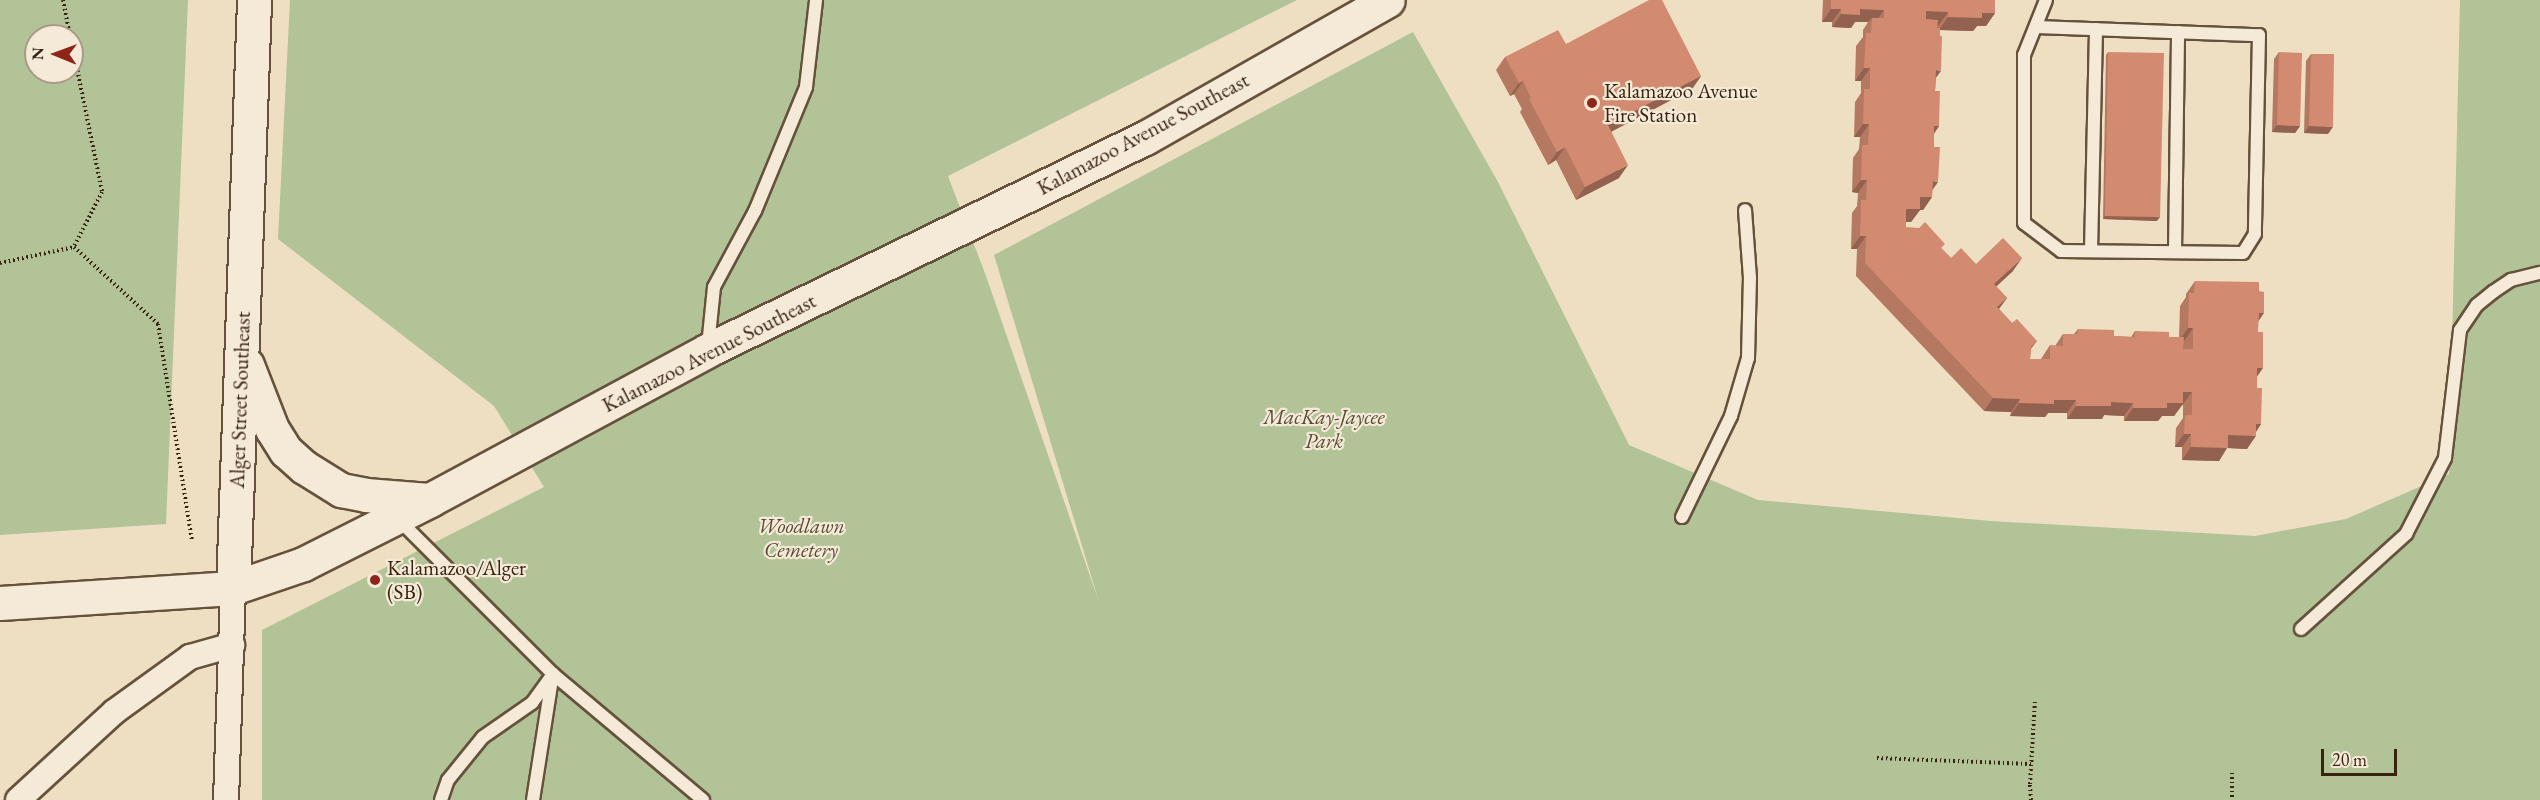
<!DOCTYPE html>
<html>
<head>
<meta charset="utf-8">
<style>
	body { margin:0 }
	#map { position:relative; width:2540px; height:800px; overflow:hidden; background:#eedfc2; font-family:"EB Garamond",serif }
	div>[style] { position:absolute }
	.green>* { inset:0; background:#b2c398 }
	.path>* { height:4px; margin-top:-2px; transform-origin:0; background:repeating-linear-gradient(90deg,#382310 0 1.5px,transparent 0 4.5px) }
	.roads { filter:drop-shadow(2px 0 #66523c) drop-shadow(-2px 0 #66523c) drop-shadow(0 2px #66523c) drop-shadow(0 -2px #66523c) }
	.service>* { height:12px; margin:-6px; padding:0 6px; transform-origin:6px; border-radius:6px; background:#f4ead7 }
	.minor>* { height:24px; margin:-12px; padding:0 12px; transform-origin:12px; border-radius:12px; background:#f4ead7 }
	.secondary>* { height:33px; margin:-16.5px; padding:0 16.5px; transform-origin:16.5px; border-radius:16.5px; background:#f4ead7 }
	.wall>* { inset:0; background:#b57861 }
	.shaded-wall>* { inset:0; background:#93614f }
	.building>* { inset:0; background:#d28b71 }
	.dots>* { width:16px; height:16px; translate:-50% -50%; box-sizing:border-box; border:3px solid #f4ead7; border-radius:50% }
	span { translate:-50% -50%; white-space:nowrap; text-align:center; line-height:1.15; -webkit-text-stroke:4.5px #f4ead7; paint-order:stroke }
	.poi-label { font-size:21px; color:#382310 }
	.left { translate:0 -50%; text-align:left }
	.street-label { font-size:21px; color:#382310 }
	.park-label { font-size:21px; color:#564b32; font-style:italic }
	.north { position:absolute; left:24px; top:24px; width:60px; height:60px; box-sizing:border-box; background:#f4ead7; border:2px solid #a99a87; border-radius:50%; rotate:271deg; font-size:16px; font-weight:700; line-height:24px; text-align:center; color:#382310 }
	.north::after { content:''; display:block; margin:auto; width:21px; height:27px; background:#8f2418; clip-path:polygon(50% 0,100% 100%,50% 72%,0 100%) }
	.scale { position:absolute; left:2321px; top:749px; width:76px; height:27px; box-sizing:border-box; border:3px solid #382310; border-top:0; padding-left:8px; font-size:18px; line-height:21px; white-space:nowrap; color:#382310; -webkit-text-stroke:4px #f4ead7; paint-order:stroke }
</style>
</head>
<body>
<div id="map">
	<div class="green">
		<i style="clip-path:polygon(evenodd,0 0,188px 0,166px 524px,0 535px,0 0,36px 36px,72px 36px,72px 72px,36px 72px,36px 36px)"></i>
		<i style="clip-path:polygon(290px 0,1297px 0,948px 176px,986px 276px,1099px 602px,994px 255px,1413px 32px,1498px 182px,1629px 445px,1758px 500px,1991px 521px,2255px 536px,2346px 519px,2449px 474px,2460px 0,2540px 0,2540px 800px,262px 800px,262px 630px,544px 487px,494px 406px,278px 239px)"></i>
	</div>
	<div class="path">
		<i style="left:63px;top:0;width:37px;rotate:79deg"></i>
		<i style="left:72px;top:44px;width:151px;rotate:78.5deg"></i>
		<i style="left:102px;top:192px;width:62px;rotate:117deg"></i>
		<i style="left:74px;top:247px;width:114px;rotate:42.5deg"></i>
		<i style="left:158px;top:324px;width:220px;rotate:81.1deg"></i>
		<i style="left:0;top:263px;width:76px;rotate:-12.2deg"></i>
		<i style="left:1877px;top:758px;width:154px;rotate:2.2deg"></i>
		<i style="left:2232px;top:773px;width:27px;rotate:90deg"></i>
		<i style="left:2031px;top:800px;width:16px;rotate:-94deg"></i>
		<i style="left:2030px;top:784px;width:85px;rotate:-86.6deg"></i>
	</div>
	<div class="roads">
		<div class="service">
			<i style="left:2036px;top:27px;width:223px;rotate:2.1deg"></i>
			<i style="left:2259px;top:35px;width:199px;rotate:91.2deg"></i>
			<i style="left:2255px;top:234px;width:22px;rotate:122deg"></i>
			<i style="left:2243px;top:253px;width:182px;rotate:-179.4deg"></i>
			<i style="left:2061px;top:251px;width:46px;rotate:-142.9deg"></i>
			<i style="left:2024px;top:223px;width:168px;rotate:-90deg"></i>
			<i style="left:2024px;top:55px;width:59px;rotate:-68.2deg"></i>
			<i style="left:2091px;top:251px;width:222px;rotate:-88.7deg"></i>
			<i style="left:2175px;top:252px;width:220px;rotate:-89.2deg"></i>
			<i style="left:708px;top:346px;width:59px;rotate:-84.2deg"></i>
			<i style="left:714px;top:287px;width:86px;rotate:-61.7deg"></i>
			<i style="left:755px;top:211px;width:134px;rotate:-67.6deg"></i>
			<i style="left:806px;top:87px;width:88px;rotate:-83.4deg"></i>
			<i style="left:1682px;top:517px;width:112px;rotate:-64.1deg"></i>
			<i style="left:1731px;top:416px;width:60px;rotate:-73.7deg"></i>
			<i style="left:1748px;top:358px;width:80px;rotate:-88.6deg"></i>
			<i style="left:1750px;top:278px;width:68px;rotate:-94.2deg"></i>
			<i style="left:397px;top:518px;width:221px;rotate:45deg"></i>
			<i style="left:553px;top:674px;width:196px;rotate:40deg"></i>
			<i style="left:2301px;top:629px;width:142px;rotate:-42.1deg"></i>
			<i style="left:2406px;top:534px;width:85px;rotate:-62.8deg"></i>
			<i style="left:2445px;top:458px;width:129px;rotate:-83.3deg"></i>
			<i style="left:2460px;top:330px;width:30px;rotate:-56deg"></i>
			<i style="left:2477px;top:305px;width:21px;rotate:-39deg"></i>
			<i style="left:2493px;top:292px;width:22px;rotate:-34deg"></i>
			<i style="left:2511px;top:280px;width:30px;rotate:-14deg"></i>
			<i style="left:441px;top:800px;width:21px;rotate:-71deg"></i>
			<i style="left:448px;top:780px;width:55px;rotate:-50.9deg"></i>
			<i style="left:483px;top:737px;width:60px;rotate:-34.8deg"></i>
			<i style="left:532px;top:703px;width:36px;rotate:-54deg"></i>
			<i style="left:533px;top:800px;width:123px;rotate:-81.1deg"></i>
		</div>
		<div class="minor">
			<i style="left:18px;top:800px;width:130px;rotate:-42.5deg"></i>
			<i style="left:114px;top:712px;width:94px;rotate:-35.9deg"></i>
			<i style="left:190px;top:657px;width:44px;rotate:-15.9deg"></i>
			<i style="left:226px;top:800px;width:212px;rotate:-88.1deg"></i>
		</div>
		<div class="secondary">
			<i style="left:247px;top:365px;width:69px;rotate:68.7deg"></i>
			<i style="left:272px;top:429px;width:26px;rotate:58deg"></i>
			<i style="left:286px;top:451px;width:24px;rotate:42deg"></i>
			<i style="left:304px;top:467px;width:44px;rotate:31.9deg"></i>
			<i style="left:341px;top:490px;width:25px;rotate:11deg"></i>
			<i style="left:366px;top:495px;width:63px;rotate:4.5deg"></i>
			<i style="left:233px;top:588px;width:588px;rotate:-87.95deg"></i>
			<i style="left:0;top:603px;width:233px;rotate:-3.7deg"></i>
			<i style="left:233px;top:588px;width:74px;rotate:-18.9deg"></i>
			<i style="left:303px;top:564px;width:142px;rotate:-26.7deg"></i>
			<i style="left:430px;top:500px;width:316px;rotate:-28.3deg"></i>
			<i style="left:708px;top:350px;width:486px;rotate:-25.9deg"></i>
			<i style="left:1145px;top:138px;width:279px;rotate:-29.6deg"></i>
		</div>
	</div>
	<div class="wall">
		<i style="clip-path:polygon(1823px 0,1995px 0,1995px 13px,1986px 26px,1977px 26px,1973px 31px,1940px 30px,1935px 91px,1939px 126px,1934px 134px,1932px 197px,1923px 210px,1920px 210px,1911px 222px,1906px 222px,1906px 227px,1942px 249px,1951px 258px,1976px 264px,2013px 271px,1996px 286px,2007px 298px,1999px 309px,2012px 323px,2037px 341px,2031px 349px,2030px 359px,2041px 359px,2050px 345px,2055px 346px,2063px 334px,2074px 334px,2078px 329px,2114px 336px,2131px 337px,2135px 331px,2169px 337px,2179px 337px,2180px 306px,2186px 297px,2186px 294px,2195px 281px,2258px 321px,2257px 388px,2261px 424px,2256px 432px,2247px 449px,2227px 448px,2219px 461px,2182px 460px,2182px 447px,2175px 447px,2176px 428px,2183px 418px,2183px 405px,2182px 405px,2174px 416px,2162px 416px,2158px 421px,2124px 421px,2124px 416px,2104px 415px,2102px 419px,2067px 419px,2067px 413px,2048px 413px,2045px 417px,2010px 416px,2011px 412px,1984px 411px,1856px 276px,1857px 249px,1851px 249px,1852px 213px,1857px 206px,1858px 193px,1852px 192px,1853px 158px,1859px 149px,1860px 137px,1854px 137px,1855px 102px,1861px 93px,1861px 81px,1855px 81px,1856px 46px,1863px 37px,1863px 30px,1868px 22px,1855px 22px,1851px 28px,1832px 27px,1832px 22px,1822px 22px)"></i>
		<i style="clip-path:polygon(1566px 44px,1701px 76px,1692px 89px,1611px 132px,1619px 178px,1576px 200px,1556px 160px,1548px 165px,1520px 112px,1522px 109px,1514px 94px,1510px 96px,1496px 70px,1505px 57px)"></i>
		<i style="clip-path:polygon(2108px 52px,2157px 221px,2103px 219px,2106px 55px)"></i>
		<i style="clip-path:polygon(2279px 52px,2300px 126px,2295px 133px,2272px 132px,2274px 59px)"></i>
		<i style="clip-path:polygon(2311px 54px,2328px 134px,2304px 133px,2306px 61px)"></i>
	</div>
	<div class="shaded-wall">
		<i style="clip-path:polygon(1831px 9px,1841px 9px,1832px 22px,1822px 22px)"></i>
		<i style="clip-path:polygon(1860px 9px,1884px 10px,1875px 23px,1872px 18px,1868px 22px,1855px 22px,1851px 28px,1832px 27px,1841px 14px)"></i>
		<i style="clip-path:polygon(1926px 11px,1948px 12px,1939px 25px,1917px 24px)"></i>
		<i style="clip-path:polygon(1982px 13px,1995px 13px,1986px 26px,1977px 26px,1973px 31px,1939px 30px,1948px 17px)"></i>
		<i style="clip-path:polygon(1864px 68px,1870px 68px,1861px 81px,1855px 81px)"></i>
		<i style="clip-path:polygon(1936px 70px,1941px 71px,1932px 83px)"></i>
		<i style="clip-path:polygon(1701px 76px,1692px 89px,1599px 138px,1608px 125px)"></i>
		<i style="clip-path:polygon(1523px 81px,1514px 94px,1510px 96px,1519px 83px)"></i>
		<i style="clip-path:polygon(1863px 124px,1869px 124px,1860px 137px,1854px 137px)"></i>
		<i style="clip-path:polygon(2277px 125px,2300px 126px,2295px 133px,2272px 132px)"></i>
		<i style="clip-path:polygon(1934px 126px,1939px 126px,1930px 139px)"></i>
		<i style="clip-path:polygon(2309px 126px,2333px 127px,2328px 134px,2304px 133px)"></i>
		<i style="clip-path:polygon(1565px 147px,1556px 160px,1548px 165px,1557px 152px)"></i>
		<i style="clip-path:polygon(1628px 165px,1619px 178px,1576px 200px,1585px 187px)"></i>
		<i style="clip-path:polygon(1861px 180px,1867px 180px,1858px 193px,1852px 192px)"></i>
		<i style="clip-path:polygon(1933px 181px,1938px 182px,1929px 195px)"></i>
		<i style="clip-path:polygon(1920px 197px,1932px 197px,1923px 210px,1920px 210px,1911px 222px,1897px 222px,1906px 209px)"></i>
		<i style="clip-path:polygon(2105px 216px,2160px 217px,2157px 221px,2103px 219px)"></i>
		<i style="clip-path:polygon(1860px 236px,1866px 236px,1857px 249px,1851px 249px)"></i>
		<i style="clip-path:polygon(2022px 258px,2013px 271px,1985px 297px,1994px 284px)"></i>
		<i style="clip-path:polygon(2007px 298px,1998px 310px,1997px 307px)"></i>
		<i style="clip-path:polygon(2259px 313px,2264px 313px,2255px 326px)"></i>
		<i style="clip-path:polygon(2188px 328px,2193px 328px,2184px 341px,2179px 341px)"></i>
		<i style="clip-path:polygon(2257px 368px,2263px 368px,2254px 381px)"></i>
		<i style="clip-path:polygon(2183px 392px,2192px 392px,2174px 416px,2162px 416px,2158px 421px,2124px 421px,2133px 408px,2167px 403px)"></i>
		<i style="clip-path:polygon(1993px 398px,2020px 399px,2011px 412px,1984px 411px)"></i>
		<i style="clip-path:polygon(2054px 400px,2076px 400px,2067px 413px,2048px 413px,2045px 417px,2010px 416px,2019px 403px)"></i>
		<i style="clip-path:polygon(2111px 402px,2133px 403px,2124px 416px,2104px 415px,2102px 419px,2067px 419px,2076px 406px)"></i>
		<i style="clip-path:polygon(2256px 424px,2261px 424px,2253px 436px,2256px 436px,2247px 449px,2227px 448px,2219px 461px,2182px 460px,2191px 447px)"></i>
		<i style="clip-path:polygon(2184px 434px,2191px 434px,2182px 447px,2175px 447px)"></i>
	</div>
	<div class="building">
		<i style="clip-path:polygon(1649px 0,1662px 0,1701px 76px,1608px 125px,1628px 165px,1585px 187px,1565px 147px,1557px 152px,1529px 99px,1531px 98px,1523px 81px,1519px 83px,1505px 57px,1558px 30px,1566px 44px)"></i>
		<i style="clip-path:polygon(1831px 0,1995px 0,1995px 13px,1982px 13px,1982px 18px,1948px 17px,1948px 12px,1926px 11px,1926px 19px,1938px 20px,1937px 28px,1940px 28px,1940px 36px,1942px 36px,1941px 71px,1936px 70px,1935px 91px,1940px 91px,1939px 126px,1934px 126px,1934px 147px,1940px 147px,1938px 182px,1933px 181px,1932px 197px,1920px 197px,1920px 209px,1906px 209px,1906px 227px,1919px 228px,1925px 222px,1945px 244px,1941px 248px,1951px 258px,1961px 248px,1976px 264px,2003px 238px,2022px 258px,1994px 284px,2007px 298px,1997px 307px,2012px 323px,2017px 319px,2037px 341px,2031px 346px,2030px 359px,2050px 359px,2050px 345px,2063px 346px,2063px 334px,2078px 334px,2078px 329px,2114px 330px,2114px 336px,2135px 337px,2135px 331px,2169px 332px,2169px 337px,2184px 337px,2183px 349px,2193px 349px,2193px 328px,2188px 328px,2189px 293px,2194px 293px,2195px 281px,2259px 282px,2259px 291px,2264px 292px,2264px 313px,2259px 313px,2258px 332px,2263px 332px,2263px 368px,2257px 368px,2257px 388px,2262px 388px,2261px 424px,2256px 424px,2256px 436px,2228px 435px,2228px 448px,2191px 447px,2191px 434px,2184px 434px,2185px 415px,2192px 415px,2192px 392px,2183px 392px,2183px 403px,2167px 403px,2167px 408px,2133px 408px,2133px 403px,2111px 402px,2111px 406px,2076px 406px,2076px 400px,2054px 400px,2054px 404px,2019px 403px,2020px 399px,1993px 398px,1865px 263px,1866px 236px,1860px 236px,1861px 200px,1866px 200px,1867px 180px,1861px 180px,1862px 145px,1868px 145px,1869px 124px,1863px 124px,1864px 89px,1870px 89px,1870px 68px,1864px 68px,1866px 33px,1871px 33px,1872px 18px,1884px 18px,1884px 10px,1860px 9px,1860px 15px,1841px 14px,1841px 9px,1831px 9px)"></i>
		<i style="clip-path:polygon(2108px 52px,2164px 53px,2160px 217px,2105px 216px)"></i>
		<i style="clip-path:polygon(2279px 52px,2302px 53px,2300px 126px,2277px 125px)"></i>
		<i style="clip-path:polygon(2311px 54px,2334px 54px,2333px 127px,2309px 126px)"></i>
	</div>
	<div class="dots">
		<i style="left:1592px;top:103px;background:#8f2418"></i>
		<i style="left:375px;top:580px;background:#8f2418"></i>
	</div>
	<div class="poi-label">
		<span class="left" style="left:1604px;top:103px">Kalamazoo Avenue<br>Fire Station</span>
		<span class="left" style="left:387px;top:580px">Kalamazoo/Alger<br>(SB)</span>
	</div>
	<div class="street-label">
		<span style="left:1143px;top:134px;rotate:-28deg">Kalamazoo Avenue Southeast</span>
		<span style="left:709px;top:353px;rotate:-27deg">Kalamazoo Avenue Southeast</span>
		<span style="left:240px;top:400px;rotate:-88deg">Alger Street Southeast</span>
	</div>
	<div class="park-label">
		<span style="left:1324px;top:429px">MacKay-Jaycee<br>Park</span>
		<span style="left:801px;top:538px">Woodlawn<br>Cemetery</span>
	</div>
	<div class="north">N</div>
	<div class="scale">20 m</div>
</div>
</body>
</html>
